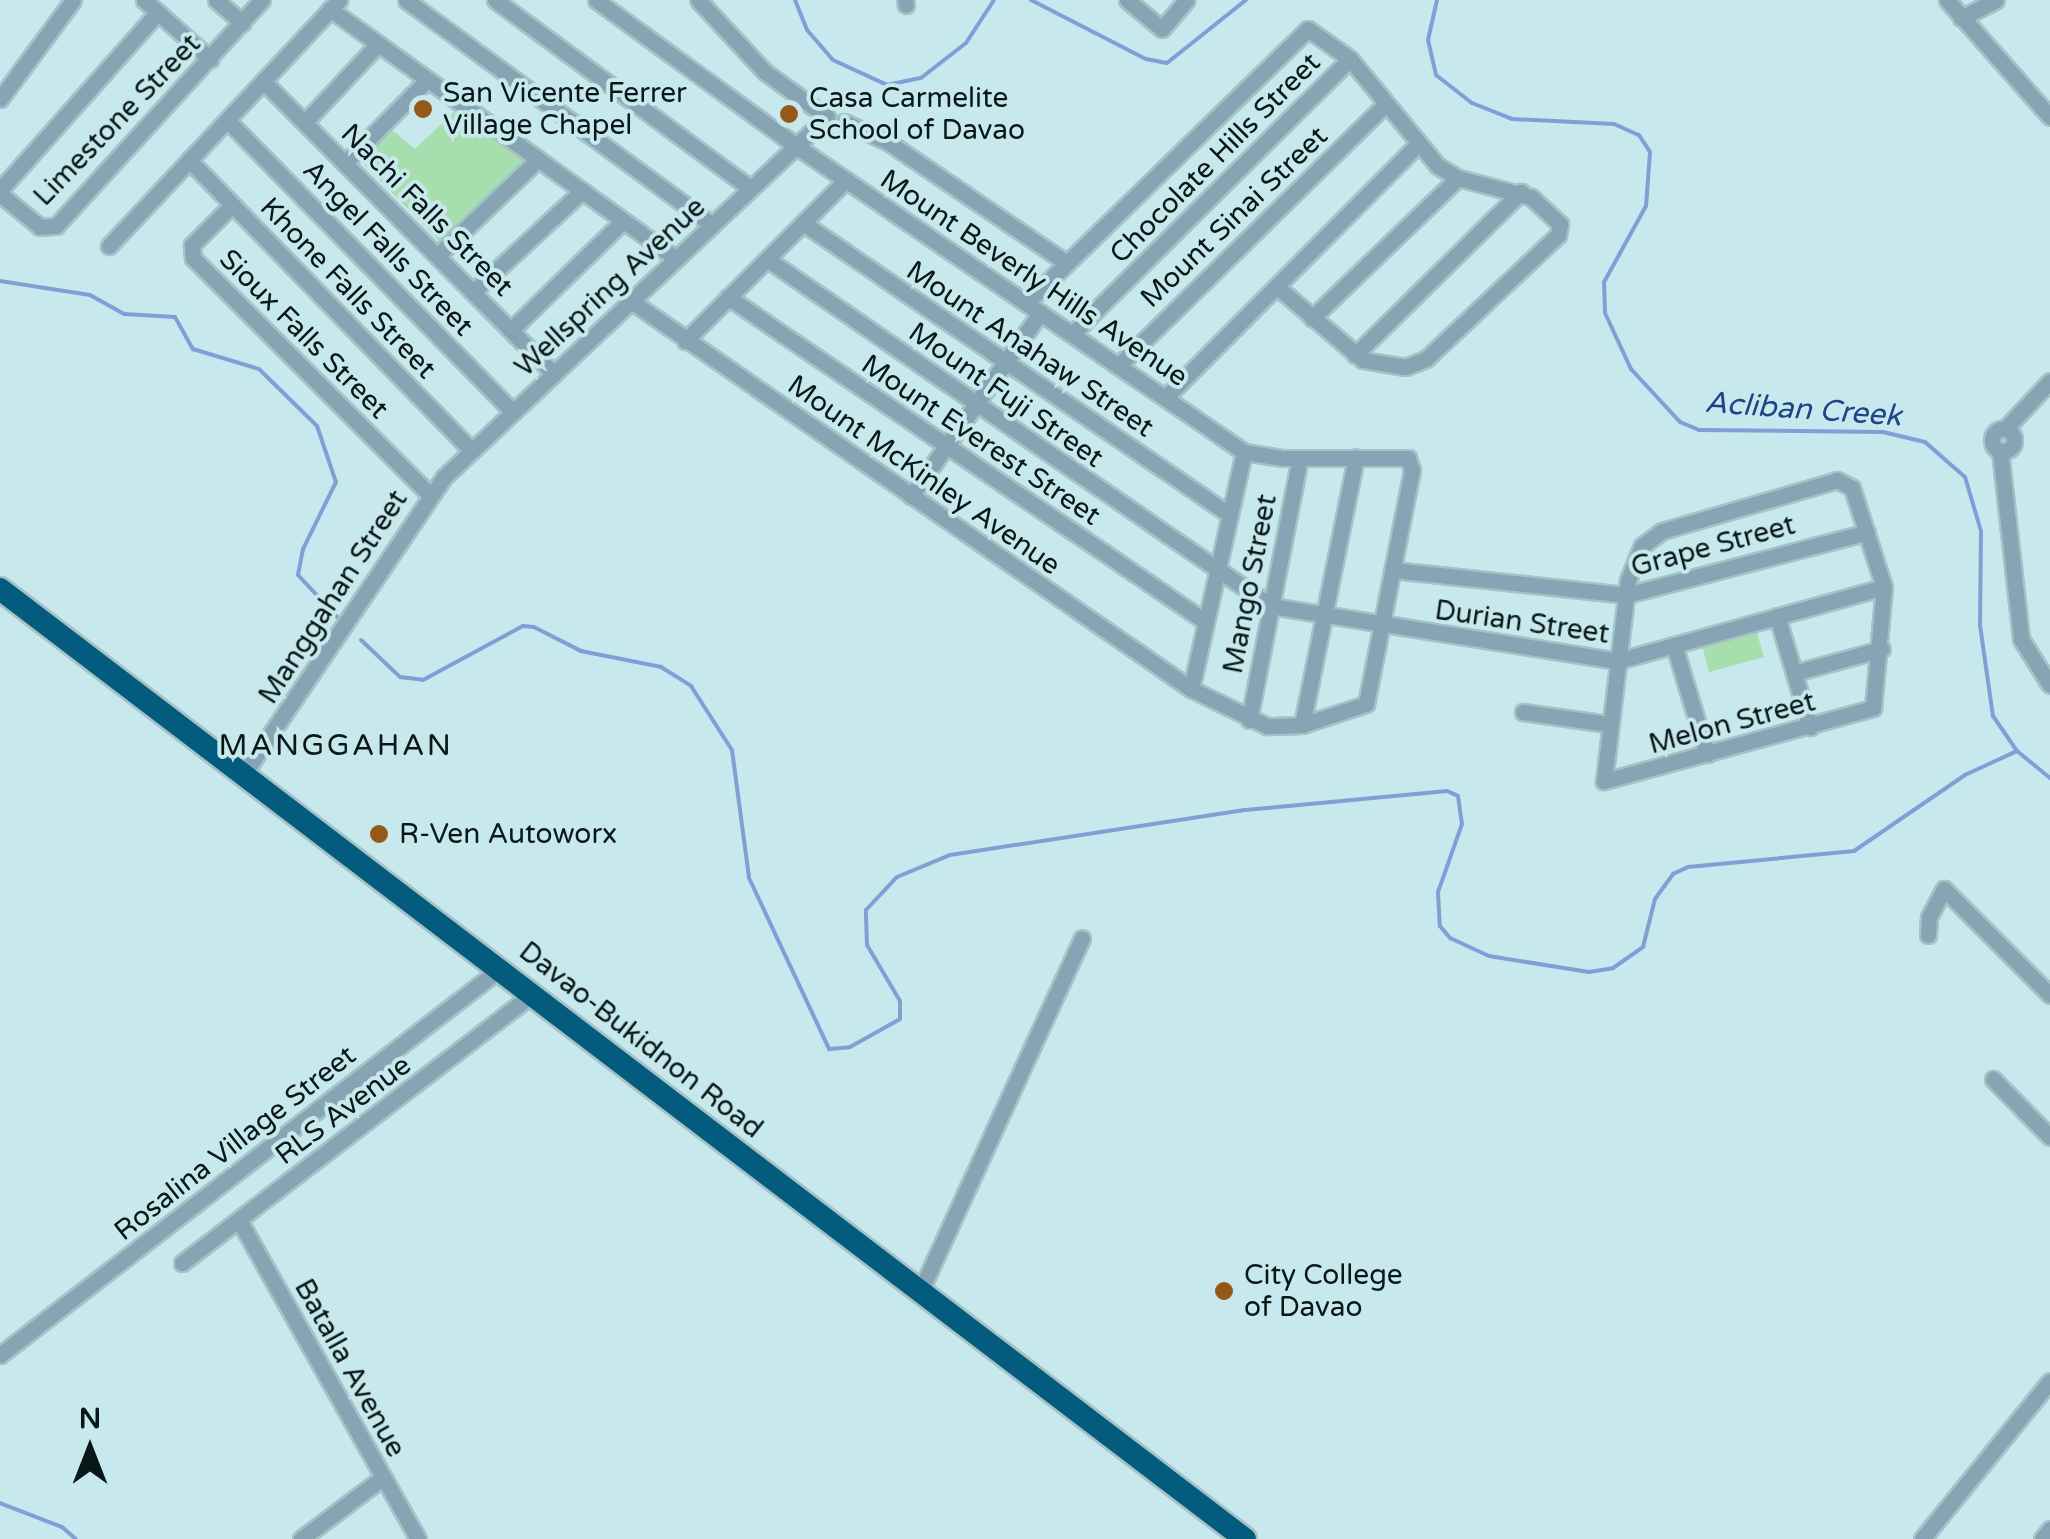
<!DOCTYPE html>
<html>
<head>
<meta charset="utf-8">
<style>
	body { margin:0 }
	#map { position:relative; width:2050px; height:1539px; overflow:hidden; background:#c7e8ec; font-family:"Varela Round",sans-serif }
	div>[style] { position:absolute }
	.green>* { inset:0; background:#a6dfad }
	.stream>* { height:4px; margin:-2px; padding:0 2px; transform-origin:2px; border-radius:2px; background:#7ea0d7 }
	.roads { filter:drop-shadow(2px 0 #a5c2c6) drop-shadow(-2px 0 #a5c2c6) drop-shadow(0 2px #a5c2c6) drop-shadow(0 -2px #a5c2c6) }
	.minor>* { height:15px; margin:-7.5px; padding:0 7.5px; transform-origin:7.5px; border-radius:7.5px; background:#86a4b4 }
	.minor>.ring { margin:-7.5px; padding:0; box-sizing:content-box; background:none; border:15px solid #86a4b4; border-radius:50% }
	.highway>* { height:22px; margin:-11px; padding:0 11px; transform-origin:11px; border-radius:11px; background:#035c7d }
	.dots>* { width:28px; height:28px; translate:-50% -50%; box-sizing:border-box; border:5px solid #c7e8ec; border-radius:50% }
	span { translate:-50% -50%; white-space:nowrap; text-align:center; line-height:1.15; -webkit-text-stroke:8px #c7e8ec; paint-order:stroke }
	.poi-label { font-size:28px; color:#0a1718 }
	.left { translate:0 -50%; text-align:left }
	.street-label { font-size:28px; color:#0a1718 }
	.water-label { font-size:30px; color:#1d4487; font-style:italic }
	.neighbourhood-label { font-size:30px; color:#0a1718; letter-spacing:2.5px }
	.north { position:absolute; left:40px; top:1399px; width:100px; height:100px; -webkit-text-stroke:8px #c7e8ec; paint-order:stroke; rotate:0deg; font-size:28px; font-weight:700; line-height:40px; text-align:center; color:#0a1718 }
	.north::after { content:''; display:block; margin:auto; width:35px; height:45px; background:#0a1718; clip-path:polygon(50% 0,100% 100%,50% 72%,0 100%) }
</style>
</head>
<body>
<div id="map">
	<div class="green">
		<i style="clip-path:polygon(454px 112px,525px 161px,441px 243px,359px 159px,391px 129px,415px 149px)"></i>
		<i style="clip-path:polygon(1756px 630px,1764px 657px,1709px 672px,1702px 645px)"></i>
	</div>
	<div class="stream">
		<i style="left:795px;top:0;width:32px;rotate:68deg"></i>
		<i style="left:807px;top:30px;width:40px;rotate:49deg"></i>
		<i style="left:833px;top:60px;width:60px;rotate:24.8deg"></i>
		<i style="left:887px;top:85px;width:35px;rotate:-12deg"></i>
		<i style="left:921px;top:78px;width:57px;rotate:-37.9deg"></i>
		<i style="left:966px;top:43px;width:51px;rotate:-56.9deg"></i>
		<i style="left:1031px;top:0;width:129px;rotate:27.2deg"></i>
		<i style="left:1146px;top:59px;width:21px;rotate:11deg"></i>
		<i style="left:1167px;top:63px;width:101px;rotate:-38.6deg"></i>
		<i style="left:1437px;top:0;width:41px;rotate:102.7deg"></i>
		<i style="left:1428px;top:40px;width:36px;rotate:77deg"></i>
		<i style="left:1436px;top:75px;width:46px;rotate:37.9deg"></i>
		<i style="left:1472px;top:103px;width:43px;rotate:21.8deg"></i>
		<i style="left:1512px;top:119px;width:102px;rotate:2.8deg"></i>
		<i style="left:1614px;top:124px;width:27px;rotate:24deg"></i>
		<i style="left:1639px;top:135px;width:20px;rotate:57deg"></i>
		<i style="left:1650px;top:152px;width:54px;rotate:94.2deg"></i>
		<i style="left:1646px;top:206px;width:87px;rotate:118.9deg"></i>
		<i style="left:1604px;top:282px;width:31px;rotate:88deg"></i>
		<i style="left:1605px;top:313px;width:62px;rotate:65.1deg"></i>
		<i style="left:1631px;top:369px;width:72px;rotate:47.2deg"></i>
		<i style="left:1680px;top:422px;width:21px;rotate:23deg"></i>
		<i style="left:1699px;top:430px;width:184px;rotate:0.6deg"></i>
		<i style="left:1883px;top:432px;width:43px;rotate:13.4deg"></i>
		<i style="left:1925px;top:442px;width:53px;rotate:41.2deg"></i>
		<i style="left:1965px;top:477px;width:56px;rotate:73.5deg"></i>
		<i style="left:1981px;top:531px;width:94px;rotate:90.6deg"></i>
		<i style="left:1980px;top:625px;width:92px;rotate:81.9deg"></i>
		<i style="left:1993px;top:716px;width:42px;rotate:55.6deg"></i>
		<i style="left:2017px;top:751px;width:43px;rotate:39.3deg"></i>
		<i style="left:0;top:281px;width:91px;rotate:8.8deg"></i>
		<i style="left:90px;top:295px;width:39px;rotate:29deg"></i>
		<i style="left:124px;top:314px;width:51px;rotate:3.4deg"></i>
		<i style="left:175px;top:317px;width:37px;rotate:61deg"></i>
		<i style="left:193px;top:349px;width:69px;rotate:16.9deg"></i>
		<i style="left:259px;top:369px;width:81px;rotate:44.5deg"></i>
		<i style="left:317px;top:426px;width:59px;rotate:71.3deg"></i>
		<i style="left:336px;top:482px;width:75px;rotate:116.2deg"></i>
		<i style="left:303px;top:549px;width:26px;rotate:101deg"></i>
		<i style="left:298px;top:575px;width:62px;rotate:47deg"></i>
		<i style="left:361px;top:640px;width:54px;rotate:43.5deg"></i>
		<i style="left:400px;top:677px;width:23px;rotate:7deg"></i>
		<i style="left:423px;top:680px;width:114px;rotate:-28.4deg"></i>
		<i style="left:523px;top:626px;width:11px;rotate:5deg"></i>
		<i style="left:534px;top:627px;width:53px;rotate:27.1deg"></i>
		<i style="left:581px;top:651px;width:82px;rotate:11.3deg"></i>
		<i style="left:661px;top:667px;width:36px;rotate:32deg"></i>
		<i style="left:691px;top:686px;width:76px;rotate:57.4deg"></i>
		<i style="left:732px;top:750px;width:129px;rotate:82.4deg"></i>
		<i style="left:749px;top:878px;width:189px;rotate:64.9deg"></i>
		<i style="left:829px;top:1049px;width:21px;rotate:-5deg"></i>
		<i style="left:850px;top:1047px;width:57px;rotate:-29.2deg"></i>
		<i style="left:900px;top:1019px;width:18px;rotate:-90deg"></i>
		<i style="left:900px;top:1001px;width:65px;rotate:-120.5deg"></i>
		<i style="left:867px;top:945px;width:35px;rotate:-92deg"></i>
		<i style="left:866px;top:910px;width:45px;rotate:-46.8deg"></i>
		<i style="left:897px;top:877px;width:57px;rotate:-22.5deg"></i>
		<i style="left:950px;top:855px;width:298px;rotate:-8.7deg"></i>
		<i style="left:1245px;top:810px;width:203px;rotate:-5.4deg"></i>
		<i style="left:1447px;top:791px;width:12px;rotate:24deg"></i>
		<i style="left:1458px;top:796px;width:28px;rotate:82deg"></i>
		<i style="left:1462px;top:824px;width:72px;rotate:109.4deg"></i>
		<i style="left:1438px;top:892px;width:34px;rotate:87deg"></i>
		<i style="left:1440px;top:926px;width:16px;rotate:50deg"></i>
		<i style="left:1450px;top:938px;width:43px;rotate:24.8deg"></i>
		<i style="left:1489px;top:956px;width:101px;rotate:9.1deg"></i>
		<i style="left:1589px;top:972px;width:24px;rotate:-9deg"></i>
		<i style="left:1613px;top:968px;width:37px;rotate:-35deg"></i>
		<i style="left:1643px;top:947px;width:49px;rotate:-76deg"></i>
		<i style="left:1655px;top:899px;width:31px;rotate:-54deg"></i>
		<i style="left:1673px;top:874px;width:17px;rotate:-25deg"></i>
		<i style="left:1688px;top:867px;width:167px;rotate:-5.5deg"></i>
		<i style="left:1854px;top:851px;width:135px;rotate:-34.4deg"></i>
		<i style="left:1965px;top:775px;width:57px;rotate:-24.8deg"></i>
		<i style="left:0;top:1503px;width:66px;rotate:21.2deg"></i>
		<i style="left:62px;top:1527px;width:18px;rotate:41deg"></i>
	</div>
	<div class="roads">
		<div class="minor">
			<i style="left:144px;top:0;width:89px;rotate:41.8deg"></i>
			<i style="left:216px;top:0;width:35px;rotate:41deg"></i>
			<i style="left:406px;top:0;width:380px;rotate:36.3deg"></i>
			<i style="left:495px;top:0;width:317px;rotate:36.4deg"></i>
			<i style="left:596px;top:0;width:248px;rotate:36.1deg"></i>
			<i style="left:796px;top:146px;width:543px;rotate:34.33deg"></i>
			<i style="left:1244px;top:452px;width:39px;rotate:9deg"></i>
			<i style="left:1283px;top:458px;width:125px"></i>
			<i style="left:1408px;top:458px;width:13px;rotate:72deg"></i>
			<i style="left:1412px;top:470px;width:238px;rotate:101.1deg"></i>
			<i style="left:1366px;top:704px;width:67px;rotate:161.8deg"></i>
			<i style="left:1302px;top:725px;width:35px;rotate:178deg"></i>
			<i style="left:1267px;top:726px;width:85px;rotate:-154deg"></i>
			<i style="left:1191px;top:689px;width:681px;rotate:-145.28deg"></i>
			<i style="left:905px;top:0;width:5px;rotate:79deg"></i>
			<i style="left:1127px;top:0;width:45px;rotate:39.6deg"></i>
			<i style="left:1162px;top:29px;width:38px;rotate:-50deg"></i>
			<i style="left:1947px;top:0;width:156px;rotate:48.6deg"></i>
			<i style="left:330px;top:9px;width:427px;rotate:35.8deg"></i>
			<i style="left:1961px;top:18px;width:39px;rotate:-27deg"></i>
			<i style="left:263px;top:81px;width:413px;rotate:45.2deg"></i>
			<i style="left:0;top:99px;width:123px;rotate:-53.6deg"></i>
			<i style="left:227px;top:120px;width:409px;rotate:45.6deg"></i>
			<i style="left:305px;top:122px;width:107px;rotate:-46.9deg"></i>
			<i style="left:844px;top:122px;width:48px;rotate:24.4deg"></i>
			<i style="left:888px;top:142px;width:216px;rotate:34.1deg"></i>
			<i style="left:189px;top:160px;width:405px;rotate:45.8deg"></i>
			<i style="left:345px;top:163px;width:117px;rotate:-45.3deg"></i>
			<i style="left:0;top:190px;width:238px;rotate:-48.4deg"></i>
			<i style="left:0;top:194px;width:52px;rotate:39.5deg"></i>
			<i style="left:40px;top:227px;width:16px;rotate:-4deg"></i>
			<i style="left:56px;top:226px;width:306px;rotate:-47.7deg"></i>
			<i style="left:232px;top:205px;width:57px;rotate:135deg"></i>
			<i style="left:192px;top:245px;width:13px;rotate:86deg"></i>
			<i style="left:193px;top:258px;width:335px;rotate:45deg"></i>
			<i style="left:803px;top:223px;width:517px;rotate:34.37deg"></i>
			<i style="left:109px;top:246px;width:337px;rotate:-46.9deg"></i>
			<i style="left:437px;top:256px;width:140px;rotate:-43.8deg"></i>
			<i style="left:767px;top:259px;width:612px;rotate:34.55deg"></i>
			<i style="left:1271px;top:606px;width:350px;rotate:9deg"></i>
			<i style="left:1617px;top:661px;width:277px;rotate:-15.5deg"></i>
			<i style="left:473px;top:292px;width:149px;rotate:-42.8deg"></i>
			<i style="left:728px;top:297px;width:578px;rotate:34.21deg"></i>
			<i style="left:1026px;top:303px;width:393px;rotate:-44.2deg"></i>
			<i style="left:1308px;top:29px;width:52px;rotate:35.5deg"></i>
			<i style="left:1350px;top:59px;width:139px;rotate:50.6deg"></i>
			<i style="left:1438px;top:166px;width:23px;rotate:31deg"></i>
			<i style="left:1458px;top:178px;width:75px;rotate:14.6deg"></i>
			<i style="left:1531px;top:197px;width:40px;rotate:43deg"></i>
			<i style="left:1560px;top:224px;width:11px;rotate:100deg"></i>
			<i style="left:1558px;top:235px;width:181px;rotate:136.8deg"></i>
			<i style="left:1426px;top:359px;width:22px;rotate:159deg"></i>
			<i style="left:1405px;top:367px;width:43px;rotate:-170.5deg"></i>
			<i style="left:1363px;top:360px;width:114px;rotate:-139.6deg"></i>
			<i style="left:1312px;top:318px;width:202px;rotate:-43.8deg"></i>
			<i style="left:511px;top:330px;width:156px;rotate:-44.2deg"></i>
			<i style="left:1072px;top:334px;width:391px;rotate:-44.7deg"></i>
			<i style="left:685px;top:341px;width:228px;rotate:-45deg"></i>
			<i style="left:1355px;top:355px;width:233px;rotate:-44.5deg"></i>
			<i style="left:1118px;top:366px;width:375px;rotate:-44.4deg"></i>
			<i style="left:1165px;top:398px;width:357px;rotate:-45.1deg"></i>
			<i style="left:2005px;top:429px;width:66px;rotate:-46.8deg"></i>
			<i class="ring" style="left:1992px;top:429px;width:7px;height:7px"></i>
			<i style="left:2000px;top:451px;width:189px;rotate:83.6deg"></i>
			<i style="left:2021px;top:639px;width:54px;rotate:57.8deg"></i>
			<i style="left:1837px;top:480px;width:17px;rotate:28deg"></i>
			<i style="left:1852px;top:488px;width:104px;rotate:72.1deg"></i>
			<i style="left:1884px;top:587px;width:121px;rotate:95.2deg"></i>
			<i style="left:1873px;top:708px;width:279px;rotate:164.8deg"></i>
			<i style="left:1604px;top:781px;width:202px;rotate:-83.2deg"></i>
			<i style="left:1628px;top:580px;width:37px;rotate:-68deg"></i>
			<i style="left:1642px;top:546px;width:25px;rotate:-37deg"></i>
			<i style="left:1662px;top:531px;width:182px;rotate:-16.2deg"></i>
			<i style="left:911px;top:496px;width:224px;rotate:-54.8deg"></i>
			<i style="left:1393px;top:570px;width:234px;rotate:6.1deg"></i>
			<i style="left:1626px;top:595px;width:249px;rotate:-14.6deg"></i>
			<i style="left:1777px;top:616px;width:116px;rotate:73.4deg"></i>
			<i style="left:1674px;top:645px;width:114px;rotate:73.2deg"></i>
			<i style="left:1794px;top:673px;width:91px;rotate:-15.3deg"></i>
			<i style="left:1191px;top:689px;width:243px;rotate:-77.4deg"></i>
			<i style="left:1523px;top:712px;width:86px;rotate:8deg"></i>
			<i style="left:1249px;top:720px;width:267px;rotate:-79deg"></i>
			<i style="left:1302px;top:725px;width:273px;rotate:-78.6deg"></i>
			<i style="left:243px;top:775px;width:358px;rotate:-56deg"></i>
			<i style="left:443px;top:478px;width:527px;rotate:-43.23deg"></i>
			<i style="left:827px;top:117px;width:77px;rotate:-144deg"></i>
			<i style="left:765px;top:72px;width:98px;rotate:-132.9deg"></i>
			<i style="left:1928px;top:935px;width:18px;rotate:-87deg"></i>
			<i style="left:1929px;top:917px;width:32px;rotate:-62deg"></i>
			<i style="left:1944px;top:889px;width:150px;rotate:45deg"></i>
			<i style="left:1993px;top:1079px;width:81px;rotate:45.5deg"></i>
			<i style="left:239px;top:1220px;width:366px;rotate:60.7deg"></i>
			<i style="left:182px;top:1263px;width:442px;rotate:-37.5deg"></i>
			<i style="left:920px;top:1292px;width:389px;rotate:-65.4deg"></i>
			<i style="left:0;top:1355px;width:632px;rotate:-37.67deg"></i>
			<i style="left:301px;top:1539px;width:101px;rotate:-37deg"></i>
			<i style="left:1922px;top:1539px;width:203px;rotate:-51deg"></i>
			<i style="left:2042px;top:1539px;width:13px;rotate:-51deg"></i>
		</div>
		<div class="highway">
			<i style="left:0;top:589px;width:1566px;rotate:37.35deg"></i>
		</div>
	</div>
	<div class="dots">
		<i style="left:423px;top:109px;background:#945917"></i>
		<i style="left:789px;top:114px;background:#945917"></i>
		<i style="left:379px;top:834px;background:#945917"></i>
		<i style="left:1224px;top:1291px;background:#945917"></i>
	</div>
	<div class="poi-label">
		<span class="left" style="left:443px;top:109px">San Vicente Ferrer<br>Village Chapel</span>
		<span class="left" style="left:809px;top:114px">Casa Carmelite<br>School of Davao</span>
		<span class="left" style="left:399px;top:834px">R-Ven Autoworx</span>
		<span class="left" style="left:1244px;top:1291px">City College<br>of Davao</span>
	</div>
	<div class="street-label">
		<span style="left:117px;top:120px;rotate:-46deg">Limestone Street</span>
		<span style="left:1215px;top:158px;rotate:-45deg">Chocolate Hills Street</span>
		<span style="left:427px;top:210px;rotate:45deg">Nachi Falls Street</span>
		<span style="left:1234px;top:217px;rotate:-44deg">Mount Sinai Street</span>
		<span style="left:388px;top:248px;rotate:46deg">Angel Falls Street</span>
		<span style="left:1034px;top:278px;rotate:34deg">Mount Beverly Hills Avenue</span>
		<span style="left:610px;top:287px;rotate:-43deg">Wellspring Avenue</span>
		<span style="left:348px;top:288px;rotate:46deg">Khone Falls Street</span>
		<span style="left:304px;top:334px;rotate:45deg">Sioux Falls Street</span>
		<span style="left:1030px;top:349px;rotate:34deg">Mount Anahaw Street</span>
		<span style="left:1006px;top:395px;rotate:35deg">Mount Fuji Street</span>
		<span style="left:981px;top:440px;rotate:34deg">Mount Everest Street</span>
		<span style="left:924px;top:475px;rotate:35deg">Mount McKinley Avenue</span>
		<span style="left:1713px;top:546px;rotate:-15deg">Grape Street</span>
		<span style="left:1250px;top:584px;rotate:-79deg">Mango Street</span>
		<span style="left:333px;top:597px;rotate:-57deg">Manggahan Street</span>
		<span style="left:1522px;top:622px;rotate:8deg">Durian Street</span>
		<span style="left:1732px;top:723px;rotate:-15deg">Melon Street</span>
		<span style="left:641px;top:1040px;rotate:38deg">Davao-Bukidnon Road</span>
		<span style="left:343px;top:1110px;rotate:-37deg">RLS Avenue</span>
		<span style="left:235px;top:1143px;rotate:-38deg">Rosalina Village Street</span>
		<span style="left:350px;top:1368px;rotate:61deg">Batalla Avenue</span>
	</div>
	<div class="water-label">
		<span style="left:1803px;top:410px;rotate:4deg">Acliban Creek</span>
	</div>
	<div class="neighbourhood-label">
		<span style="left:336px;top:746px">MANGGAHAN</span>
	</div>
	<div class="north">N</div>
</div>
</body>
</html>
